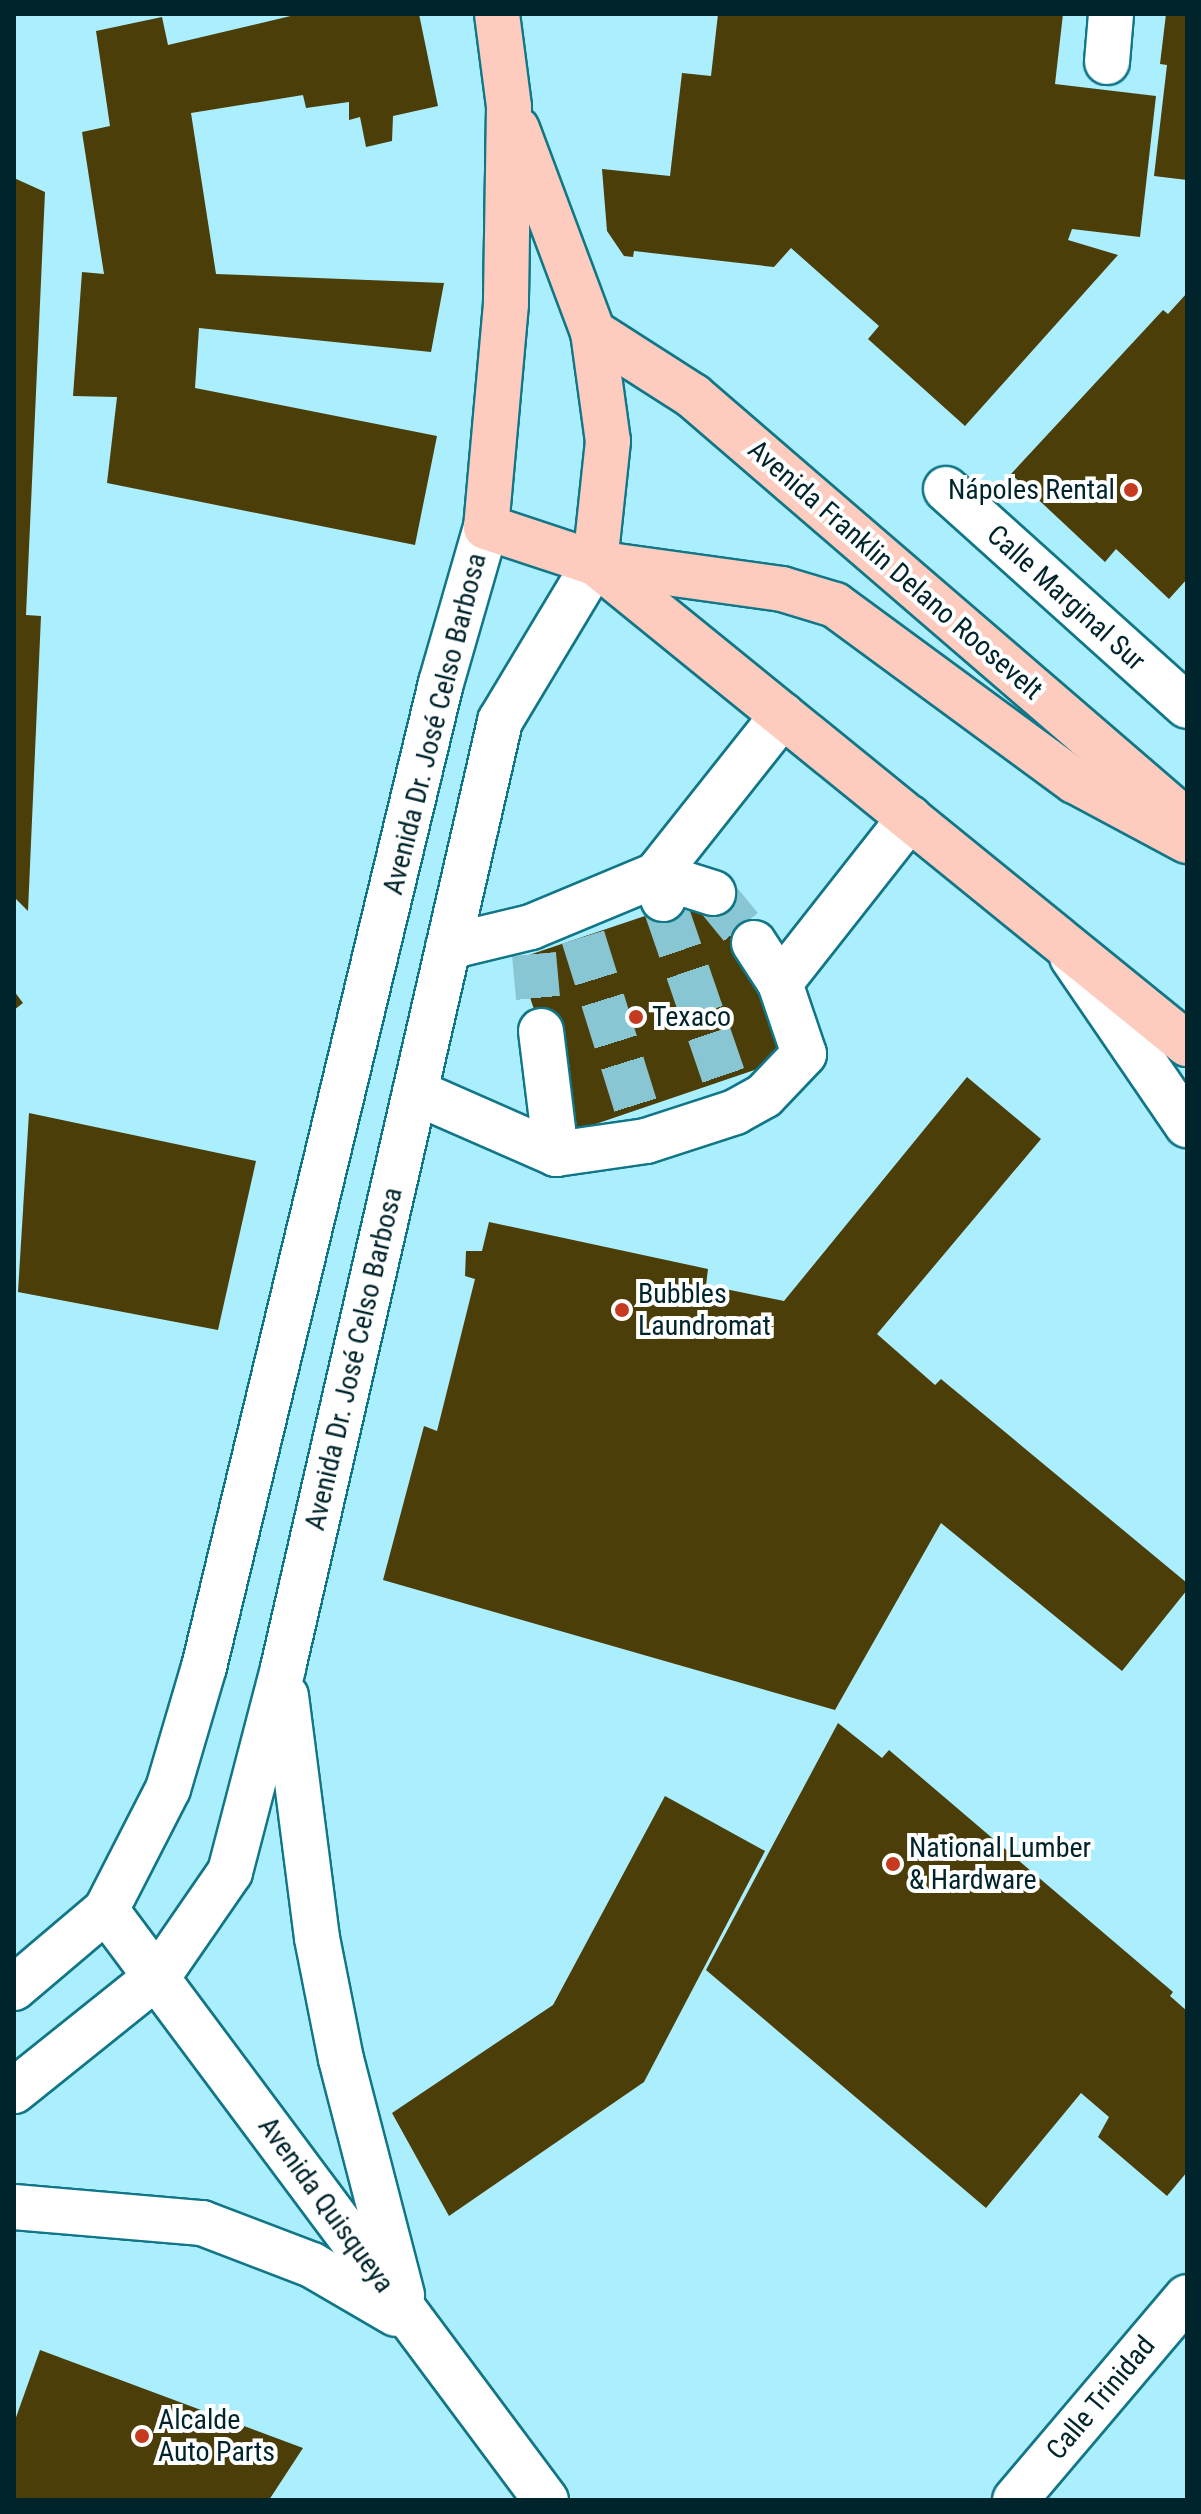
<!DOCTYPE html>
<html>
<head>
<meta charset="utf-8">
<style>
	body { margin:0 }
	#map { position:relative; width:1201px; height:2514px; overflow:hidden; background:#abeefd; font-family:"Roboto Condensed",sans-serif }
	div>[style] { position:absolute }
	.building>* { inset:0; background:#4b3e08 }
	.minor-tunnel>* { height:44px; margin-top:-22px; transform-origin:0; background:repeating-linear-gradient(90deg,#89c6d3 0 44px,transparent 0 66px) }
	.roads { filter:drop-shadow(2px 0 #117687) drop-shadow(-2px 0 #117687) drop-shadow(0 2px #117687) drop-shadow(0 -2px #117687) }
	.minor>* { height:44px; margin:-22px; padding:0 22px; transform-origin:22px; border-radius:22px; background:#fff }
	.major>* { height:44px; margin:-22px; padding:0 22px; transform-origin:22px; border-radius:22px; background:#fecbbf }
	.dots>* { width:22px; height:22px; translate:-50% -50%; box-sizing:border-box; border:4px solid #fff; border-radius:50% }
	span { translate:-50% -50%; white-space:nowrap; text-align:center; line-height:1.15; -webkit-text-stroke:8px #fff; paint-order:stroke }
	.poi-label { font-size:28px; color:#00242b }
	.right { translate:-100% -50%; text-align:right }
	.left { translate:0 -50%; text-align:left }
	.street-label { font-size:28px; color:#00242b }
	.frame { position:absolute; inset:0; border:16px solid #00242b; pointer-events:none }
</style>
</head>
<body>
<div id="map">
	<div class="building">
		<i style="clip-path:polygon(299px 14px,419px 14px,438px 106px,393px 116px,392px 141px,366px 147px,360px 117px,349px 120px,349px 102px,306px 108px,303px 95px,191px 113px,216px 274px,444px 283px,431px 352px,199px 328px,195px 388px,437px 436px,415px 545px,107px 483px,117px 397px,73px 396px,82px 272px,104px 274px,82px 132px,110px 126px,96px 31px,162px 17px,168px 45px)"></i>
		<i style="clip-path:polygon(718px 14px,1063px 14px,1055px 84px,1156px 96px,1140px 237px,1072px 229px,1068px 240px,1118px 255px,965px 426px,868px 339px,879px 326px,791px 248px,774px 267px,634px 251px,633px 257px,624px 256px,607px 231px,602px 169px,670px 176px,682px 73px,711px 76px)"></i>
		<i style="clip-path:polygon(1166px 14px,1187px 14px,1187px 180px,1154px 176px,1167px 65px,1160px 64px)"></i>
		<i style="clip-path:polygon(14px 178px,45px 192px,26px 615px,41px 616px,28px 911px,14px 897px)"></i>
		<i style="clip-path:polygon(1187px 293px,1187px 579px,1169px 599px,1116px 549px,1105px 562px,1011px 474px,1163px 310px,1168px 314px)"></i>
		<i style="clip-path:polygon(734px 886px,793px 1057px,575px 1131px,517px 959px)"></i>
		<i style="clip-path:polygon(14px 991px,23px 1003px,14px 1010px)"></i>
		<i style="clip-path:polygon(967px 1077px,1041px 1139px,877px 1334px,935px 1385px,941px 1379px,1187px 1583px,1187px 1590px,1122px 1671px,941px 1523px,835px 1710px,383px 1580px,424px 1426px,437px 1431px,475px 1279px,465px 1276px,466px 1251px,482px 1251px,489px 1222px,708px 1269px,706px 1285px,784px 1301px)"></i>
		<i style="clip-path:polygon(29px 1113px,256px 1161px,218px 1330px,18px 1292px)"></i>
		<i style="clip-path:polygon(838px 1723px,882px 1758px,889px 1750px,1173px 1992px,1170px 1996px,1187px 2011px,1187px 2172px,1167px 2196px,1098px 2137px,1109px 2117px,1081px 2093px,986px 2208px,706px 1970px)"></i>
		<i style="clip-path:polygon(665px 1796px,765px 1851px,644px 2082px,449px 2216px,392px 2113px,553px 2005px)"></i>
		<i style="clip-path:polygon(40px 2350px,303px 2448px,269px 2500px,14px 2500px,14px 2423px)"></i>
	</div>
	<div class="minor-tunnel">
		<i style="left:713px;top:893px;width:65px;rotate:50.6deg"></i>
		<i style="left:666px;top:909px;width:181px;rotate:71deg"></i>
		<i style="left:583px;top:937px;width:181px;rotate:72.7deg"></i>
		<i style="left:534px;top:954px;width:77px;rotate:84.8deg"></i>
	</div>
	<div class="roads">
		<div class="minor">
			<i style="left:1107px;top:62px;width:48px;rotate:-85.2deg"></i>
			<i style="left:946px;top:489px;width:324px;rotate:42deg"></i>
			<i style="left:663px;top:899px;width:25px;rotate:-106deg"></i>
			<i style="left:656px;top:875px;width:204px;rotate:-51.6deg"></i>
			<i style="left:754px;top:943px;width:48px;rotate:57deg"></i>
			<i style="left:448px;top:947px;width:85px;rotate:-13.5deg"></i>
			<i style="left:531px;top:927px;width:135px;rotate:-22.6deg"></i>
			<i style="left:656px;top:875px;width:60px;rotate:17.5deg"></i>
			<i style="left:1072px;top:957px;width:204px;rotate:55.6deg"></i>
			<i style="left:541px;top:1031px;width:124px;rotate:83deg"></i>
			<i style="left:415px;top:1092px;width:154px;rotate:23.7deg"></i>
			<i style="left:556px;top:1154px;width:91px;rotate:-8.2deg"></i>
			<i style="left:646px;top:1141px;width:94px;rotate:-18deg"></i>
			<i style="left:735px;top:1112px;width:33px;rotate:-29deg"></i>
			<i style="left:764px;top:1096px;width:58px;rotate:-46.4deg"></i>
			<i style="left:804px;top:1054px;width:75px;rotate:-108.7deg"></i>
			<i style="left:780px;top:983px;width:210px;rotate:-51.8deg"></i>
			<i style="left:286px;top:1696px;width:244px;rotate:82.7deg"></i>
			<i style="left:317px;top:1938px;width:123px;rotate:78.8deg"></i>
			<i style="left:341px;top:2059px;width:244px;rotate:75.5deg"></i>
			<i style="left:106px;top:1910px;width:736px;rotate:53.29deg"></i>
			<i style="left:14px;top:1988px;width:121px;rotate:-40.3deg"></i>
			<i style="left:106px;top:1910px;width:136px;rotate:-62.9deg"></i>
			<i style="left:168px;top:1789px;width:127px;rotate:-73.6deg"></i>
			<i style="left:204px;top:1667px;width:1012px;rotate:-76.46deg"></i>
			<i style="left:441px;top:683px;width:162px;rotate:-73.9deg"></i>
			<i style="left:14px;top:2091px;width:186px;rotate:-38.7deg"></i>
			<i style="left:159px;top:1975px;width:125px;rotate:-55.4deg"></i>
			<i style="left:230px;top:1872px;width:211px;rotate:-75.4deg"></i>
			<i style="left:283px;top:1668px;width:972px;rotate:-77.09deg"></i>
			<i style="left:500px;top:721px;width:184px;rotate:-59deg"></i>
			<i style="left:14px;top:2207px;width:189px;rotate:4.9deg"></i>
			<i style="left:202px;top:2223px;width:118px;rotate:20.9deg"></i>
			<i style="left:312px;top:2265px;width:97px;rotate:30.3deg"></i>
			<i style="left:1015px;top:2500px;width:266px;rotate:-49.7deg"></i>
		</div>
		<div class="major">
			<i style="left:497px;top:14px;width:94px;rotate:82.6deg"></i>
			<i style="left:509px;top:107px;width:197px;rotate:90.9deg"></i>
			<i style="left:506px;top:304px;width:224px;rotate:95.1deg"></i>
			<i style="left:486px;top:527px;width:115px;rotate:18.3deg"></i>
			<i style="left:595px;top:563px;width:189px;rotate:7.9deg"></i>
			<i style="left:782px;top:589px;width:55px;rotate:16.8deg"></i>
			<i style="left:835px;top:605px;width:298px;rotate:36.3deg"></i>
			<i style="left:1075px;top:781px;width:127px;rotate:28.2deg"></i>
			<i style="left:517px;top:129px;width:217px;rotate:69.5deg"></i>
			<i style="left:593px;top:332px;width:110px;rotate:82.2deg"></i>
			<i style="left:608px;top:441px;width:123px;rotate:96.1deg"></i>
			<i style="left:593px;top:332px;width:119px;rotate:32.6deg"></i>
			<i style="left:693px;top:396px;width:649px;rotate:40.75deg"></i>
			<i style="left:595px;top:563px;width:763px;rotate:39.09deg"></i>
		</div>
	</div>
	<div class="dots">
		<i style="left:1131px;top:490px;background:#c63b20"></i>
		<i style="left:636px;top:1017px;background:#c63b20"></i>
		<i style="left:622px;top:1310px;background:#c63b20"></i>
		<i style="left:893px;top:1864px;background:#c63b20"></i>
		<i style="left:142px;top:2436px;background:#c63b20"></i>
	</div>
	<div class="poi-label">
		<span class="right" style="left:1115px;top:490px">Nápoles Rental</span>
		<span class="left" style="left:652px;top:1017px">Texaco</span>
		<span class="left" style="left:638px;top:1310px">Bubbles<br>Laundromat</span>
		<span class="left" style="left:909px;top:1864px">National Lumber<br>&amp; Hardware</span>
		<span class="left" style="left:158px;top:2436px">Alcalde<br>Auto Parts</span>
	</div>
	<div class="street-label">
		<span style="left:895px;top:570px;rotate:41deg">Avenida Franklin Delano Roosevelt</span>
		<span style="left:1066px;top:598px;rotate:42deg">Calle Marginal Sur</span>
		<span style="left:435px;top:724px;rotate:-76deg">Avenida Dr. José Celso Barbosa</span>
		<span style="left:354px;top:1359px;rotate:-77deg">Avenida Dr. José Celso Barbosa</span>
		<span style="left:326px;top:2205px;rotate:54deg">Avenida Quisqueya</span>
		<span style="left:1101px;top:2398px;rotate:-50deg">Calle Trinidad</span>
	</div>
	<div class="frame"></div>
</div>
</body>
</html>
